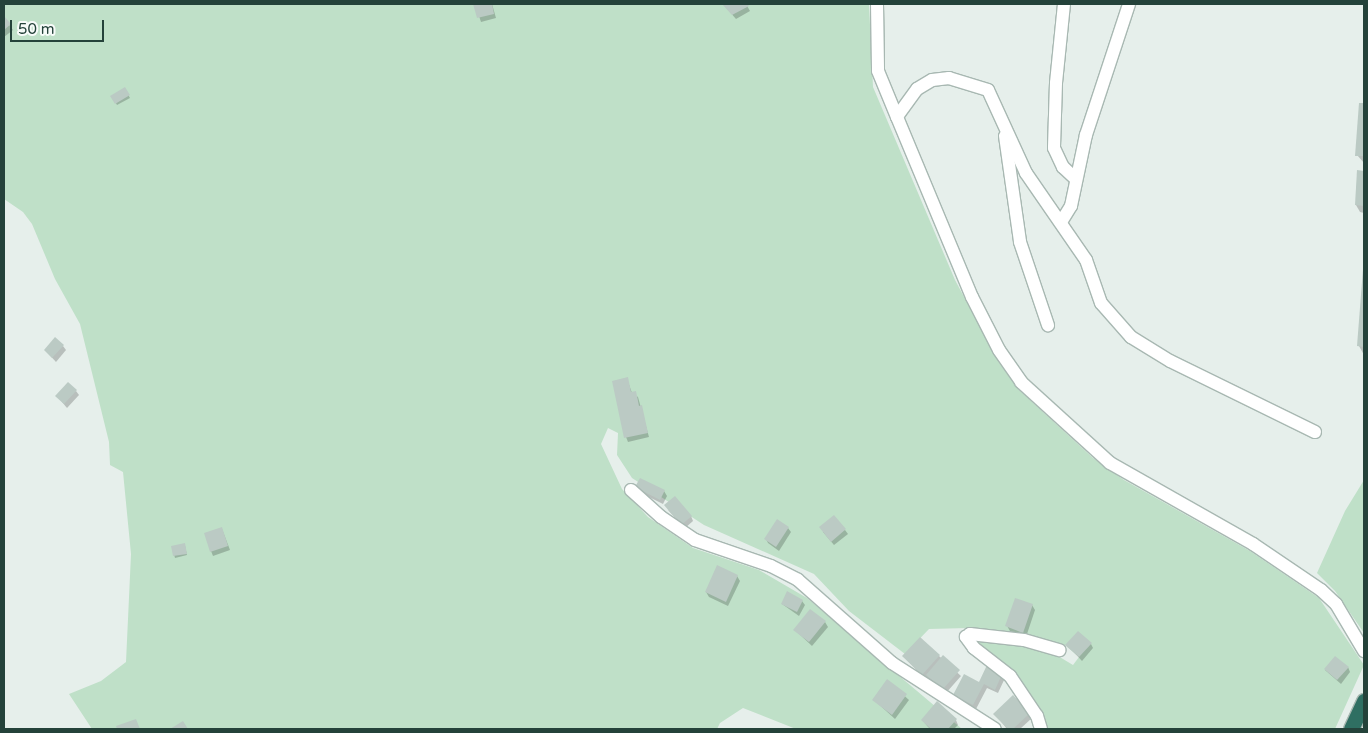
<!DOCTYPE html>
<html>
<head>
<meta charset="utf-8">
<style>
	body { margin:0 }
	#map { position:relative; width:1368px; height:733px; overflow:hidden; background:#e6efeb; font-family:"Varela Round",sans-serif }
	div>[style] { position:absolute }
	.green>* { inset:0; background:#bfe0c8 }
	.shadow>* { inset:0; background:#0003 }
	.building>* { inset:0; background:#bbcac4 }
	.roads { filter:drop-shadow(1px 0 #a8b8b2) drop-shadow(-1px 0 #a8b8b2) drop-shadow(0 1px #a8b8b2) drop-shadow(0 -1px #a8b8b2) }
	.minor>* { height:12px; margin:-6px; padding:0 6px; transform-origin:6px; border-radius:6px; background:#fff }
	.motorway>* { height:15px; margin:-7.5px; padding:0 7.5px; transform-origin:7.5px; border-radius:7.5px; background:#2f6f62 }
	span { translate:-50% -50%; white-space:nowrap; text-align:center; line-height:1.15; -webkit-text-stroke:4px #f7fbf9; paint-order:stroke }
	.frame { position:absolute; inset:0; border:5px solid #24423a; pointer-events:none }
	.scale { position:absolute; left:10px; top:20px; width:94px; height:22px; box-sizing:border-box; border:2px solid #24423a; border-top:0; padding-left:6px; font-size:15px; line-height:18px; white-space:nowrap; color:#24423a; -webkit-text-stroke:4px #f7fbf9; paint-order:stroke }
</style>
</head>
<body>
<div id="map">
	<div class="green">
		<i style="clip-path:polygon(4px 4px,869px 4px,873px 87px,955px 280px,1000px 364px,1019px 390px,1093px 458px,1124px 480px,1250px 551px,1319px 598px,1364px 665px,1335px 729px,1047px 729px,1036px 705px,974px 641px,1017px 643px,1053px 653px,1073px 665px,1079px 657px,1065px 645px,968px 628px,929px 629px,905px 654px,849px 611px,814px 574px,704px 525px,632px 478px,617px 455px,618px 433px,608px 428px,601px 444px,622px 489px,648px 517px,693px 548px,759px 570px,807px 598px,962px 729px,796px 729px,743px 708px,720px 723px,717px 729px,92px 729px,69px 694px,101px 681px,126px 662px,131px 554px,123px 472px,110px 465px,109px 442px,80px 324px,55px 279px,32px 224px,23px 212px,4px 199px)"></i>
		<i style="clip-path:polygon(1364px 480px,1364px 633px,1335px 591px,1317px 573px,1345px 511px)"></i>
	</div>
	<div class="shadow">
		<i style="clip-path:polygon(475px 4px,492px 4px,496px 18px,481px 22px)"></i>
		<i style="clip-path:polygon(723px 4px,746px 4px,750px 11px,736px 19px)"></i>
		<i style="clip-path:polygon(4px 18px,13px 30px,4px 37px)"></i>
		<i style="clip-path:polygon(125px 89px,130px 98px,117px 105px,112px 96px)"></i>
		<i style="clip-path:polygon(1360px 104px,1364px 104px,1364px 163px,1357px 155px)"></i>
		<i style="clip-path:polygon(1358px 172px,1364px 172px,1364px 213px,1360px 212px,1356px 205px)"></i>
		<i style="clip-path:polygon(1364px 266px,1364px 355px,1359px 346px)"></i>
		<i style="clip-path:polygon(63px 346px,66px 350px,56px 362px,45px 350px)"></i>
		<i style="clip-path:polygon(627px 379px,632px 393px,638px 397px,649px 437px,628px 442px,626px 437px)"></i>
		<i style="clip-path:polygon(76px 391px,79px 395px,67px 408px,57px 396px)"></i>
		<i style="clip-path:polygon(640px 479px,664px 491px,667px 496px,663px 504px,639px 492px)"></i>
		<i style="clip-path:polygon(668px 510px,691px 516px,693px 521px,685px 528px)"></i>
		<i style="clip-path:polygon(788px 528px,791px 532px,779px 551px,768px 543px,766px 539px)"></i>
		<i style="clip-path:polygon(222px 529px,230px 550px,213px 556px,211px 551px)"></i>
		<i style="clip-path:polygon(845px 530px,848px 534px,834px 545px,823px 532px)"></i>
		<i style="clip-path:polygon(185px 546px,187px 555px,175px 558px,172px 547px)"></i>
		<i style="clip-path:polygon(737px 576px,740px 581px,728px 606px,709px 597px,706px 592px)"></i>
		<i style="clip-path:polygon(802px 601px,805px 605px,799px 616px,782px 604px)"></i>
		<i style="clip-path:polygon(1032px 605px,1035px 610px,1026px 637px,1010px 631px,1007px 626px)"></i>
		<i style="clip-path:polygon(825px 622px,828px 627px,812px 646px,795px 630px)"></i>
		<i style="clip-path:polygon(1091px 644px,1093px 648px,1082px 661px,1067px 645px)"></i>
		<i style="clip-path:polygon(939px 656px,961px 676px,946px 693px,929px 679px,927px 681px,904px 657px)"></i>
		<i style="clip-path:polygon(988px 667px,1005px 678px,998px 693px,987px 688px,976px 709px,957px 699px,955px 695px,980px 684px)"></i>
		<i style="clip-path:polygon(1348px 667px,1350px 672px,1341px 684px,1325px 670px)"></i>
		<i style="clip-path:polygon(888px 681px,909px 700px,895px 719px,874px 700px)"></i>
		<i style="clip-path:polygon(1013px 697px,1032px 718px,1020px 729px,1007px 729px,995px 714px)"></i>
		<i style="clip-path:polygon(922px 720px,956px 720px,958px 725px,954px 729px,930px 729px)"></i>
	</div>
	<div class="building">
		<i style="clip-path:polygon(473px 4px,492px 4px,494px 14px,477px 18px)"></i>
		<i style="clip-path:polygon(722px 4px,747px 4px,749px 6px,732px 15px)"></i>
		<i style="clip-path:polygon(4px 16px,11px 24px,4px 30px)"></i>
		<i style="clip-path:polygon(125px 87px,130px 95px,115px 104px,110px 96px)"></i>
		<i style="clip-path:polygon(1359px 103px,1364px 103px,1364px 156px,1355px 156px)"></i>
		<i style="clip-path:polygon(1357px 170px,1364px 171px,1364px 206px,1355px 205px)"></i>
		<i style="clip-path:polygon(1363px 269px,1364px 269px,1364px 347px,1357px 346px)"></i>
		<i style="clip-path:polygon(55px 337px,64px 345px,52px 358px,44px 350px)"></i>
		<i style="clip-path:polygon(628px 377px,631px 392px,636px 391px,639px 406px,642px 405px,648px 433px,624px 438px,612px 381px)"></i>
		<i style="clip-path:polygon(68px 382px,77px 390px,64px 404px,55px 396px)"></i>
		<i style="clip-path:polygon(640px 478px,665px 490px,660px 500px,635px 487px)"></i>
		<i style="clip-path:polygon(675px 496px,692px 516px,681px 525px,664px 505px)"></i>
		<i style="clip-path:polygon(834px 515px,846px 529px,831px 542px,819px 527px)"></i>
		<i style="clip-path:polygon(777px 519px,789px 527px,776px 547px,764px 539px)"></i>
		<i style="clip-path:polygon(222px 527px,228px 546px,210px 552px,204px 533px)"></i>
		<i style="clip-path:polygon(185px 543px,187px 554px,173px 556px,171px 546px)"></i>
		<i style="clip-path:polygon(717px 565px,738px 575px,726px 602px,705px 592px)"></i>
		<i style="clip-path:polygon(787px 591px,803px 600px,797px 612px,781px 604px)"></i>
		<i style="clip-path:polygon(1015px 598px,1033px 604px,1023px 633px,1005px 626px)"></i>
		<i style="clip-path:polygon(810px 609px,826px 621px,809px 642px,793px 630px)"></i>
		<i style="clip-path:polygon(1078px 631px,1092px 643px,1079px 657px,1065px 645px)"></i>
		<i style="clip-path:polygon(920px 637px,940px 655px,922px 675px,902px 656px)"></i>
		<i style="clip-path:polygon(943px 655px,960px 670px,943px 689px,926px 675px)"></i>
		<i style="clip-path:polygon(1335px 656px,1349px 667px,1337px 680px,1324px 669px)"></i>
		<i style="clip-path:polygon(987px 665px,1003px 672px,995px 690px,984px 684px,973px 705px,953px 695px,964px 674px,979px 682px)"></i>
		<i style="clip-path:polygon(887px 679px,907px 694px,892px 715px,872px 700px)"></i>
		<i style="clip-path:polygon(1013px 695px,1030px 713px,1013px 729px,1008px 729px,993px 714px)"></i>
		<i style="clip-path:polygon(937px 701px,957px 719px,948px 729px,931px 729px,921px 720px)"></i>
		<i style="clip-path:polygon(136px 719px,140px 729px,117px 729px,116px 726px)"></i>
		<i style="clip-path:polygon(183px 721px,188px 729px,170px 729px)"></i>
	</div>
	<div class="roads">
		<div class="minor">
			<i style="left:877px;top:4px;width:67px;rotate:89.1deg"></i>
			<i style="left:878px;top:71px;width:50px;rotate:67.6deg"></i>
			<i style="left:1064px;top:4px;width:79px;rotate:95.8deg"></i>
			<i style="left:1056px;top:83px;width:65px;rotate:91.8deg"></i>
			<i style="left:1054px;top:148px;width:21px;rotate:65deg"></i>
			<i style="left:1063px;top:167px;width:18px;rotate:43deg"></i>
			<i style="left:1005px;top:136px;width:107px;rotate:81.9deg"></i>
			<i style="left:1020px;top:242px;width:88px;rotate:71.4deg"></i>
			<i style="left:1061px;top:222px;width:19px;rotate:-58deg"></i>
			<i style="left:1071px;top:206px;width:73px;rotate:-78.1deg"></i>
			<i style="left:1086px;top:135px;width:138px;rotate:-71.8deg"></i>
			<i style="left:1315px;top:432px;width:161px;rotate:-153.9deg"></i>
			<i style="left:1170px;top:361px;width:46px;rotate:-148.4deg"></i>
			<i style="left:1131px;top:337px;width:45px;rotate:-131.4deg"></i>
			<i style="left:1101px;top:303px;width:46px;rotate:-109.2deg"></i>
			<i style="left:1086px;top:260px;width:106px;rotate:-124.6deg"></i>
			<i style="left:1026px;top:173px;width:91px;rotate:-114.6deg"></i>
			<i style="left:988px;top:90px;width:41px;rotate:-162.9deg"></i>
			<i style="left:949px;top:78px;width:17px;rotate:173deg"></i>
			<i style="left:932px;top:80px;width:17px;rotate:149deg"></i>
			<i style="left:917px;top:89px;width:34px;rotate:126deg"></i>
			<i style="left:897px;top:117px;width:195px;rotate:67.4deg"></i>
			<i style="left:972px;top:297px;width:59px;rotate:63deg"></i>
			<i style="left:999px;top:350px;width:39px;rotate:55deg"></i>
			<i style="left:1021px;top:382px;width:120px;rotate:42.3deg"></i>
			<i style="left:1110px;top:463px;width:164px;rotate:29.5deg"></i>
			<i style="left:1253px;top:544px;width:82px;rotate:34.1deg"></i>
			<i style="left:1321px;top:590px;width:21px;rotate:43deg"></i>
			<i style="left:1336px;top:604px;width:55px;rotate:59.2deg"></i>
			<i style="left:631px;top:490px;width:40px;rotate:42deg"></i>
			<i style="left:661px;top:517px;width:41px;rotate:34.1deg"></i>
			<i style="left:695px;top:540px;width:80px;rotate:18.9deg"></i>
			<i style="left:771px;top:566px;width:30px;rotate:27deg"></i>
			<i style="left:798px;top:580px;width:125px;rotate:41.4deg"></i>
			<i style="left:892px;top:663px;width:122px;rotate:32.7deg"></i>
			<i style="left:1041px;top:729px;width:14px;rotate:-107deg"></i>
			<i style="left:1037px;top:716px;width:48px;rotate:-124deg"></i>
			<i style="left:1010px;top:676px;width:46px;rotate:-142.1deg"></i>
			<i style="left:974px;top:648px;width:14px;rotate:-126deg"></i>
			<i style="left:966px;top:637px;width:5px;rotate:-37deg"></i>
			<i style="left:970px;top:634px;width:54px;rotate:6.3deg"></i>
			<i style="left:1024px;top:640px;width:37px;rotate:16deg"></i>
		</div>
		<div class="motorway">
			<i style="left:1351px;top:729px;width:31px;rotate:-65deg"></i>
		</div>
	</div>
	<div class="frame"></div>
	<div class="scale">50 m</div>
</div>
</body>
</html>
